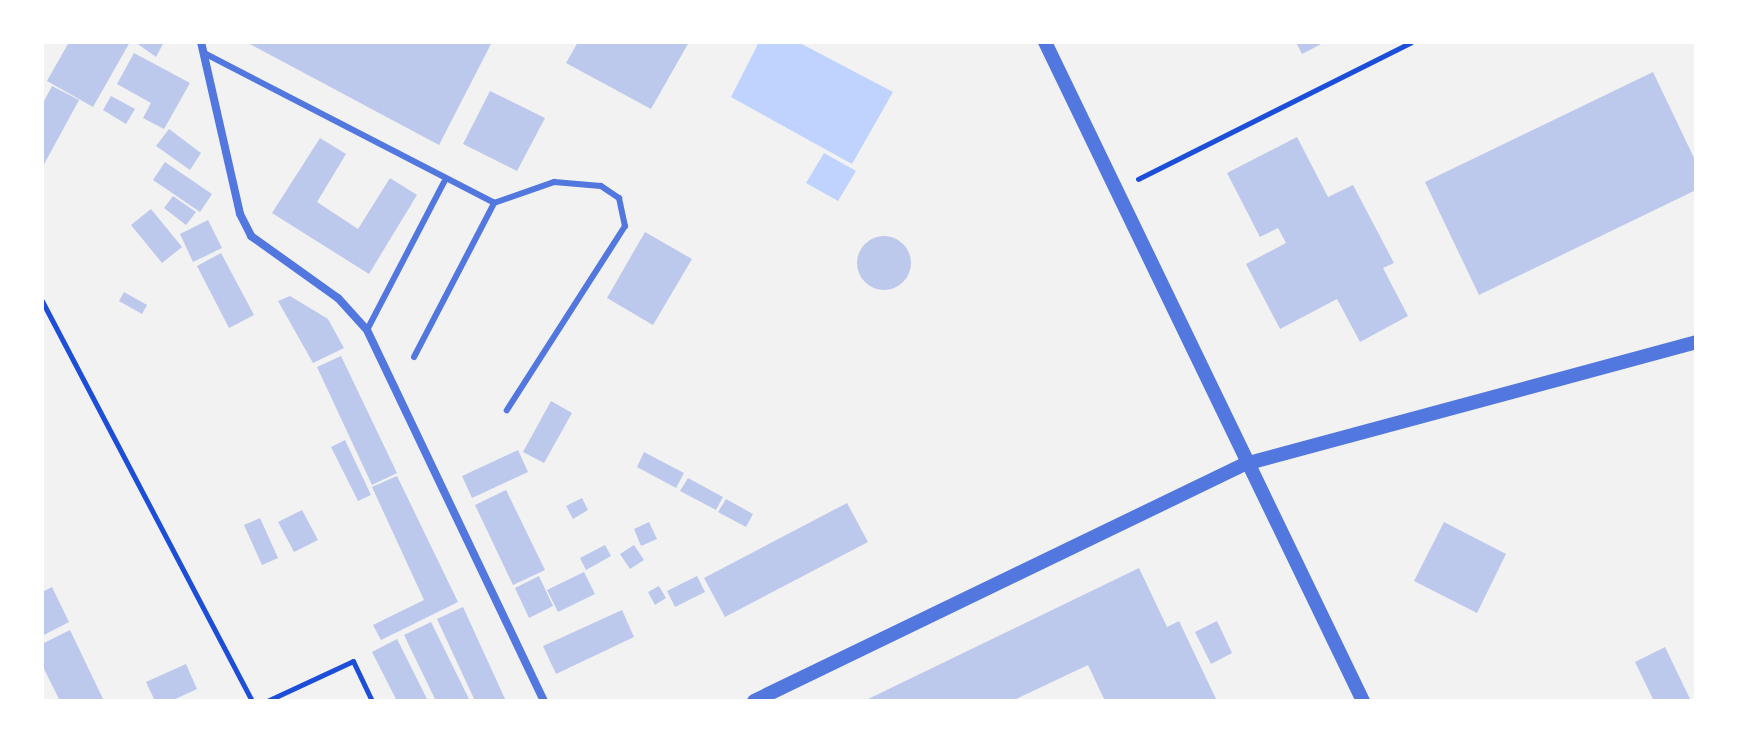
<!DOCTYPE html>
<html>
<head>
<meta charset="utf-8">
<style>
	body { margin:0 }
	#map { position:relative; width:1738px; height:743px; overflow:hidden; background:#f2f2f2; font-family:"IBM Plex Sans",sans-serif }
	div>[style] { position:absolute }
	.water>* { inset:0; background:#bfd3fe }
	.building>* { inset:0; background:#bdc9ec }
	.round { border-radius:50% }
	.path>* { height:5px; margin:-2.5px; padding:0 2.5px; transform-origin:2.5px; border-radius:2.5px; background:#1d4ed8 }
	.service>* { height:6px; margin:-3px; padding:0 3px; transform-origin:3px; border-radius:3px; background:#5277de }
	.minor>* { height:8px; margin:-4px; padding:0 4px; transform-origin:4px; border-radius:4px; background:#5277de }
	.tertiary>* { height:14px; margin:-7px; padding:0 7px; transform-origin:7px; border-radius:7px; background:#5277de }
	span { translate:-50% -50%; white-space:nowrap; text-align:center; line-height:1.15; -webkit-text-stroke:8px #fff; paint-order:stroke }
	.frame { position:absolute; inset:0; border:44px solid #fff; pointer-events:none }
</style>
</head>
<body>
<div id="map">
	<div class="water">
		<i style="clip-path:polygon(759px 42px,798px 42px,893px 92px,852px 164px,731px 97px)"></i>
		<i style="clip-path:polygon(824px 153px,856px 171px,838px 201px,806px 183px)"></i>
	</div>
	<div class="building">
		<i style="clip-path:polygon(69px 42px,130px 42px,93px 107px,47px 81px)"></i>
		<i style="clip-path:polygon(135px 42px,164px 42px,156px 57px)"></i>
		<i style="clip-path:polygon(246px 42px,492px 42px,439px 145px)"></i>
		<i style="clip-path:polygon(578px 42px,689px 42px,651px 109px,566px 63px)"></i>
		<i style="clip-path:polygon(1296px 42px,1325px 42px,1302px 54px)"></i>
		<i style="clip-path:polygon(134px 53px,190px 83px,164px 129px,143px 118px,151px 103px,117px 84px)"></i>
		<i style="clip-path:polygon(1653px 72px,1696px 162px,1696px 190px,1479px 295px,1425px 182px)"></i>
		<i style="clip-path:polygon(52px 86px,79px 100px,42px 168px,42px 105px)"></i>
		<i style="clip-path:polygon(490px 91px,545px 118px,517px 171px,463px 144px)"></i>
		<i style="clip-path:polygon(111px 96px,135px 109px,126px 124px,103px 110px)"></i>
		<i style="clip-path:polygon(169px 129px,201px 153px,190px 170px,156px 146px)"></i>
		<i style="clip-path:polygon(1297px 137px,1328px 197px,1353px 185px,1394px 263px,1383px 268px,1408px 316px,1360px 342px,1337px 299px,1280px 329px,1246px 264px,1286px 243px,1278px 228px,1260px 237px,1227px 173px)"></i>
		<i style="clip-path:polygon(320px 138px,346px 154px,317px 202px,358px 229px,390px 178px,417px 195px,369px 274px,272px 213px)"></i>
		<i style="clip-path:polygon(165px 162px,212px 194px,200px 212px,153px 180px)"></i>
		<i style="clip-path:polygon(173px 196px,196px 212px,186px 225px,164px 208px)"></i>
		<i style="clip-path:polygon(151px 209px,182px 247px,162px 263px,131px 225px)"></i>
		<i style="clip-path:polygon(208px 220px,222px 248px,193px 262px,180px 234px)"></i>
		<i style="clip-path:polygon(645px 232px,692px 259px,653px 325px,607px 298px)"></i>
		<i class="round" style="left:857px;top:236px;width:54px;height:54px"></i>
		<i style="clip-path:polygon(221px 253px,254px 315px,229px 328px,197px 266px)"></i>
		<i style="clip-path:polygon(124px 292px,147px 305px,142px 314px,119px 301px)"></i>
		<i style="clip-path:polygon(290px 296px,328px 319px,344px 348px,313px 363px,278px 301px)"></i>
		<i style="clip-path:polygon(341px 356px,397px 473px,372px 485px,317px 367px)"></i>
		<i style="clip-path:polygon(551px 401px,572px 413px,544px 463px,523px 452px)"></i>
		<i style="clip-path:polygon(345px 440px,371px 495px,358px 501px,331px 447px)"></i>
		<i style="clip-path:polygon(518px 450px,528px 472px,472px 498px,462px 476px)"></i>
		<i style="clip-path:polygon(644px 452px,684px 473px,676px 488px,637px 467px)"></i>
		<i style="clip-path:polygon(397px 476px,458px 602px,381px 640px,373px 625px,424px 600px,372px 487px)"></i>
		<i style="clip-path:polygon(688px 478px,723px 497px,716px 510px,680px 491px)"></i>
		<i style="clip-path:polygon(506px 490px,545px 570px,513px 585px,475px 505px)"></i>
		<i style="clip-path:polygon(582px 498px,588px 510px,573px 519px,566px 506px)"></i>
		<i style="clip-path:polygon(726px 499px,753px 514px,746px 527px,718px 512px)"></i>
		<i style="clip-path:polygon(847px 503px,868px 542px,725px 617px,704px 578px)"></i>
		<i style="clip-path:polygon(302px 510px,318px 540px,294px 552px,278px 522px)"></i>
		<i style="clip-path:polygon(260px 518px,278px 558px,262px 565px,244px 525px)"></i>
		<i style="clip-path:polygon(649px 522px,657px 539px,641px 546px,634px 529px)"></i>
		<i style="clip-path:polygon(1444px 522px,1506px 554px,1477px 613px,1414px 581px)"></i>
		<i style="clip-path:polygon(605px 545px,611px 556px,586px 570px,580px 558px)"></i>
		<i style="clip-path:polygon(634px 545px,644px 560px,630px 569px,620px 554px)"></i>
		<i style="clip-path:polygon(1139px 568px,1167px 627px,1179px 621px,1217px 701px,1105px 701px,1088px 665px,1012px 701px,864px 701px)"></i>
		<i style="clip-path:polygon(584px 572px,595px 594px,558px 612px,547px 590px)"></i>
		<i style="clip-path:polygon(539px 576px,553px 606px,529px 618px,515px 588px)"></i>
		<i style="clip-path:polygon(697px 576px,705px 592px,675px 607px,667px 591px)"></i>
		<i style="clip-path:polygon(659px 586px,666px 598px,655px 605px,648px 592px)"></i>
		<i style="clip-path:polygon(52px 587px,69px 622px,42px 636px,42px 592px)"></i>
		<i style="clip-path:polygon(463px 607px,506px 701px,475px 701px,437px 619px)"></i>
		<i style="clip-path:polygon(622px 610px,634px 637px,556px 674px,543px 646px)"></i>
		<i style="clip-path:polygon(1217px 621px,1232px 653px,1211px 664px,1195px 632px)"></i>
		<i style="clip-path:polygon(431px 622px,470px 701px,436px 701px,404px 635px)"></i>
		<i style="clip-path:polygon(70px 630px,104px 701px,60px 701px,42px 665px,42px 644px)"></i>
		<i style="clip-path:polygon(397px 639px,428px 701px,397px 701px,372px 652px)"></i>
		<i style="clip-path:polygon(1665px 647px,1691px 701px,1654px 701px,1635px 662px)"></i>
		<i style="clip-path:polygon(186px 664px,197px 689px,171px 701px,155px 701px,146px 682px)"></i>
	</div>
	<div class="path">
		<i style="left:1138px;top:179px;width:305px;rotate:-26.6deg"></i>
		<i style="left:42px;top:301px;width:452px;rotate:62.3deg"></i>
		<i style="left:267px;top:701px;width:95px;rotate:-24.9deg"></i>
		<i style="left:353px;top:661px;width:44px;rotate:64.6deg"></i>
	</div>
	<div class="service">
		<i style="left:204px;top:53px;width:326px;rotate:27.3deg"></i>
		<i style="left:494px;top:203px;width:64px;rotate:-19.3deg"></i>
		<i style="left:554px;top:182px;width:47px;rotate:4.9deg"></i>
		<i style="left:601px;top:186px;width:22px;rotate:34deg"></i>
		<i style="left:619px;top:198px;width:29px;rotate:78deg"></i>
		<i style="left:625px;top:226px;width:219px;rotate:122.7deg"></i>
		<i style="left:367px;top:330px;width:167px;rotate:-62.5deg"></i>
		<i style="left:414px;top:357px;width:174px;rotate:-62.5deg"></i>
	</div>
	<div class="minor">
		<i style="left:201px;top:42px;width:176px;rotate:77.2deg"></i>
		<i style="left:240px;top:214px;width:25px;rotate:63deg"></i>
		<i style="left:251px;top:236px;width:107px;rotate:35.5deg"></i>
		<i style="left:338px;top:298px;width:43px;rotate:47.8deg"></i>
		<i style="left:367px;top:330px;width:411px;rotate:64.5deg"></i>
	</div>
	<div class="tertiary">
		<i style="left:1045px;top:42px;width:732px;rotate:64.24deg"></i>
		<i style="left:754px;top:701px;width:545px;rotate:-25.77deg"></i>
		<i style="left:1245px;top:464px;width:467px;rotate:-15.1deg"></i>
	</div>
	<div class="frame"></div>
</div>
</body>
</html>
